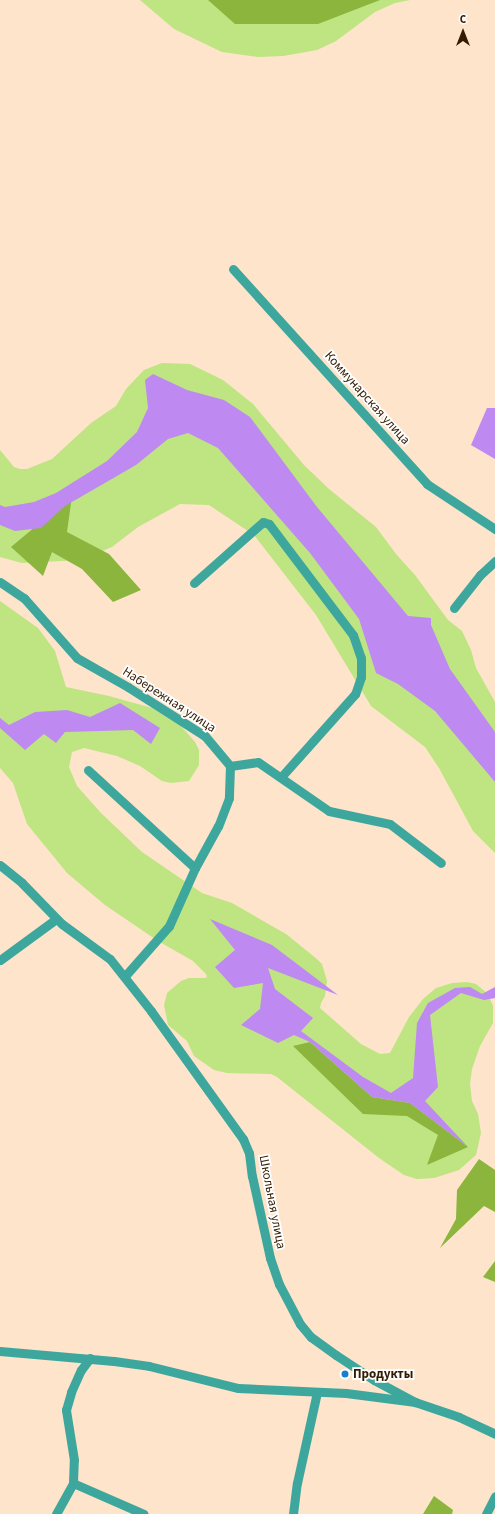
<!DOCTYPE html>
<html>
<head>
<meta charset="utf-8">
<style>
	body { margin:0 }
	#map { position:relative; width:495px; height:1514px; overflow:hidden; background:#fde4cb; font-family:"Source Sans 3",sans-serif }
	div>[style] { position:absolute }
	.green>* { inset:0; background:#bee581 }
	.forest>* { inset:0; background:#8bb53c }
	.water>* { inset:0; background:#be89f1 }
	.street>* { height:9px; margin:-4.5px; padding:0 4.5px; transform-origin:4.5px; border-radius:4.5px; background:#3ea79d }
	.dots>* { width:11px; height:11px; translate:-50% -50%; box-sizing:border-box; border:2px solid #fff; border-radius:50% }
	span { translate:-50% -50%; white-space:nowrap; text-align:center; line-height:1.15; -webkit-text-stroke:3.5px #fff; paint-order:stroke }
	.street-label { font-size:13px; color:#331c02 }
	.poi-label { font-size:13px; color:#331c02; font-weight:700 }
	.left { translate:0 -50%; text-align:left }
	.north { position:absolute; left:443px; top:12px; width:40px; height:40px; -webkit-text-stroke:3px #fff; paint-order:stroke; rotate:0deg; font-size:11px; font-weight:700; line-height:16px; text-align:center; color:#331c02 }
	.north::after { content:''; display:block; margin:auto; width:14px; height:18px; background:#331c02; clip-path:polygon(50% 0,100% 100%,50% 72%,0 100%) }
</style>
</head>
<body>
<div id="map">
	<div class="green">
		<i style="clip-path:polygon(140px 0,410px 0,395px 3px,375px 12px,336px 41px,317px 50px,283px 56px,258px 57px,222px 52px,174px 29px)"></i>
		<i style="clip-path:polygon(162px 363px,190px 364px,223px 380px,253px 404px,304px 465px,329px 489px,376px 527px,396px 554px,415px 575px,448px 620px,462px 631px,471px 650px,476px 668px,495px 702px,495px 853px,473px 831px,439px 768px,425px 747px,371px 706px,316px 615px,254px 535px,209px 505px,180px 504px,138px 527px,112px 547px,81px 560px,22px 563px,0 557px,0 450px,14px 467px,20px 469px,27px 469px,52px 459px,91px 423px,116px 406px,126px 389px,144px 370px)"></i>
		<i style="clip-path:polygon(0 601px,38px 628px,55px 651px,66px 687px,109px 696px,152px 708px,181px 726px,195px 742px,199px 750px,199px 765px,189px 781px,171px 783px,162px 781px,140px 766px,117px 756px,84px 748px,72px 752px,69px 767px,77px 786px,101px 813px,142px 852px,202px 893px,232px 903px,286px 934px,317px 959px,322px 964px,327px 981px,325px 996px,321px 1003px,320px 1008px,361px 1044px,380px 1054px,390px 1053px,409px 1017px,423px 999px,436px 988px,452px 983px,467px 982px,476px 984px,488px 994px,493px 1006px,493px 1023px,480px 1046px,472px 1069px,470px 1084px,472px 1101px,478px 1114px,481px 1133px,476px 1155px,459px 1170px,434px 1178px,417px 1179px,404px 1175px,379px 1158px,277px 1077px,271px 1074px,227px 1073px,214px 1070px,194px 1056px,187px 1041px,168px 1025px,164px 1005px,167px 993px,181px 981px,189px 978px,205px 978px,207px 977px,206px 974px,193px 961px,158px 941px,105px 905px,67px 873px,27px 824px,13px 783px,0 768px)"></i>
	</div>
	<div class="forest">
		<i style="clip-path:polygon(208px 0,380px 0,318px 24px,235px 24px)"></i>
		<i style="clip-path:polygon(72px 496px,67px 532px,109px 554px,141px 590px,113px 602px,82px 569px,52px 552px,43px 576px,11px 547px)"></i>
		<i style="clip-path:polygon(310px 1042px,372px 1097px,410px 1103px,468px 1147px,427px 1165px,438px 1135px,407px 1116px,363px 1114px,293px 1046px)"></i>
		<i style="clip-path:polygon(479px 1159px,495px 1170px,495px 1212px,484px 1206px,440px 1248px,456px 1219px,457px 1190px)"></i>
		<i style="clip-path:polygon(495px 1261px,495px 1282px,483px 1277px)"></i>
		<i style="clip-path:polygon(434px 1496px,453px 1510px,452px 1514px,423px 1514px)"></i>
	</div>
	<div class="water">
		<i style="clip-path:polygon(153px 374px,187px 390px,224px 400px,250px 417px,317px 507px,408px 616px,431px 618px,431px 625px,450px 669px,495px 732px,495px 782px,435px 711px,398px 684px,376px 673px,359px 619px,310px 553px,218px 448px,188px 433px,168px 439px,136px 465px,65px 506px,41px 528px,15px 531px,0 525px,0 505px,5px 507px,34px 502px,56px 493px,107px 461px,137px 432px,148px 408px,145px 380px)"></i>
		<i style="clip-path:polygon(487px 408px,495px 408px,495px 459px,471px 445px)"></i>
		<i style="clip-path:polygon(120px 703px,160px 728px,151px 744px,133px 730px,65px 732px,56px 743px,44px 734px,25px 750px,0 728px,0 718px,9px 725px,35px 712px,67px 710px,90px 717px)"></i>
		<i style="clip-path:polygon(210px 919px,272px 945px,338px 995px,268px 968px,275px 989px,313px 1018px,301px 1031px,363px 1077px,391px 1093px,413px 1078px,417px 1023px,428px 1003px,455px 988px,470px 987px,482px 994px,495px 987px,495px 998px,484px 1000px,461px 993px,430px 1015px,438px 1087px,425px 1101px,468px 1147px,410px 1103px,372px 1097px,310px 1042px,294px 1035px,278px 1043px,241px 1025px,260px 1009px,263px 983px,234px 988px,215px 967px,235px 950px)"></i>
	</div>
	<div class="street">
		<i style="left:233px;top:269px;width:290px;rotate:47.9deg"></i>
		<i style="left:427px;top:484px;width:82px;rotate:33.5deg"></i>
		<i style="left:0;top:582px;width:29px;rotate:34deg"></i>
		<i style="left:24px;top:598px;width:80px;rotate:48.5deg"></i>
		<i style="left:77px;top:658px;width:59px;rotate:29.6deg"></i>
		<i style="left:128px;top:687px;width:91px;rotate:32.5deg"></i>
		<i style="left:205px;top:736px;width:39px;rotate:50deg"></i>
		<i style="left:230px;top:766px;width:32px;rotate:92deg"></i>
		<i style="left:229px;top:798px;width:30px;rotate:111deg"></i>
		<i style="left:218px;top:826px;width:48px;rotate:118.7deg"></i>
		<i style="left:195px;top:868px;width:64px;rotate:114.1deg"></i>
		<i style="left:169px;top:926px;width:67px;rotate:131.3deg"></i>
		<i style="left:194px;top:583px;width:92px;rotate:-41.5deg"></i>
		<i style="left:263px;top:522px;width:6px;rotate:18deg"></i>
		<i style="left:269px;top:524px;width:139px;rotate:52.9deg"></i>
		<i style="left:353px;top:635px;width:24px;rotate:71deg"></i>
		<i style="left:361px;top:658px;width:19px;rotate:90deg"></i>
		<i style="left:361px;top:677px;width:18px;rotate:109deg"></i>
		<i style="left:355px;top:694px;width:111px;rotate:131.7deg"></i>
		<i style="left:454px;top:608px;width:42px;rotate:-51.8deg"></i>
		<i style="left:480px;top:575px;width:21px;rotate:-43deg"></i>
		<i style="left:230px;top:766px;width:28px;rotate:-8deg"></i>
		<i style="left:258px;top:762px;width:86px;rotate:34.6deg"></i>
		<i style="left:329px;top:811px;width:62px;rotate:12deg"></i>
		<i style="left:390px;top:824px;width:64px;rotate:37.4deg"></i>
		<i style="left:88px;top:770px;width:145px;rotate:42.5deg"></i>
		<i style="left:0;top:865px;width:28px;rotate:39deg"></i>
		<i style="left:22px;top:883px;width:57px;rotate:45.7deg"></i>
		<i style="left:62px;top:924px;width:59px;rotate:36.1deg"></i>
		<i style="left:110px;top:959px;width:66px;rotate:51.7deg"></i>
		<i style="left:151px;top:1011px;width:158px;rotate:54.3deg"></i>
		<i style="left:243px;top:1139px;width:15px;rotate:67deg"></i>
		<i style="left:249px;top:1153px;width:23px;rotate:83deg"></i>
		<i style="left:252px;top:1176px;width:84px;rotate:77.6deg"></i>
		<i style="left:270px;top:1258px;width:28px;rotate:71deg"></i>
		<i style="left:279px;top:1284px;width:45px;rotate:62.3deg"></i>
		<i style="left:300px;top:1324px;width:17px;rotate:50deg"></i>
		<i style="left:311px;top:1337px;width:31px;rotate:36deg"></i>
		<i style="left:336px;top:1355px;width:45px;rotate:33.3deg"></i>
		<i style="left:374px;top:1380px;width:47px;rotate:28.2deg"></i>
		<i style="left:0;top:960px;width:69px;rotate:-36.2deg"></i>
		<i style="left:0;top:1351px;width:114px;rotate:5deg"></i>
		<i style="left:114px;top:1361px;width:35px;rotate:8deg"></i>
		<i style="left:149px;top:1366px;width:92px;rotate:13.9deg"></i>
		<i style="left:238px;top:1388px;width:108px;rotate:2.7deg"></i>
		<i style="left:346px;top:1393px;width:70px;rotate:7.4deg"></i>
		<i style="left:415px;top:1402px;width:46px;rotate:18.8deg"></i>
		<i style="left:459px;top:1417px;width:40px;rotate:25deg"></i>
		<i style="left:73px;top:1483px;width:23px;rotate:-88deg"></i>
		<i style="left:74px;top:1460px;width:51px;rotate:-99.1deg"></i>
		<i style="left:66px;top:1410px;width:19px;rotate:-74deg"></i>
		<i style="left:71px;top:1392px;width:24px;rotate:-66deg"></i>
		<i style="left:81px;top:1370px;width:15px;rotate:-53deg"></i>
		<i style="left:56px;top:1514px;width:35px;rotate:-61deg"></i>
		<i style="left:73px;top:1483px;width:77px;rotate:23.6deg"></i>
		<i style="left:293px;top:1514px;width:31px;rotate:-83deg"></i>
		<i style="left:297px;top:1483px;width:93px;rotate:-77.6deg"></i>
		<i style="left:486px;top:1514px;width:20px;rotate:-63deg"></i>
	</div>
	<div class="dots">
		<i style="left:345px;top:1374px;background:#1681cb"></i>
	</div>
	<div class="street-label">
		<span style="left:367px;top:398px;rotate:48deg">Коммунарская улица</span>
		<span style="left:169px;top:700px;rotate:33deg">Набережная улица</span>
		<span style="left:272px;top:1202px;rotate:79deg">Школьная улица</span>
	</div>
	<div class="poi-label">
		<span class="left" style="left:353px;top:1374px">Продукты</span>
	</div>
	<div class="north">С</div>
</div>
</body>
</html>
